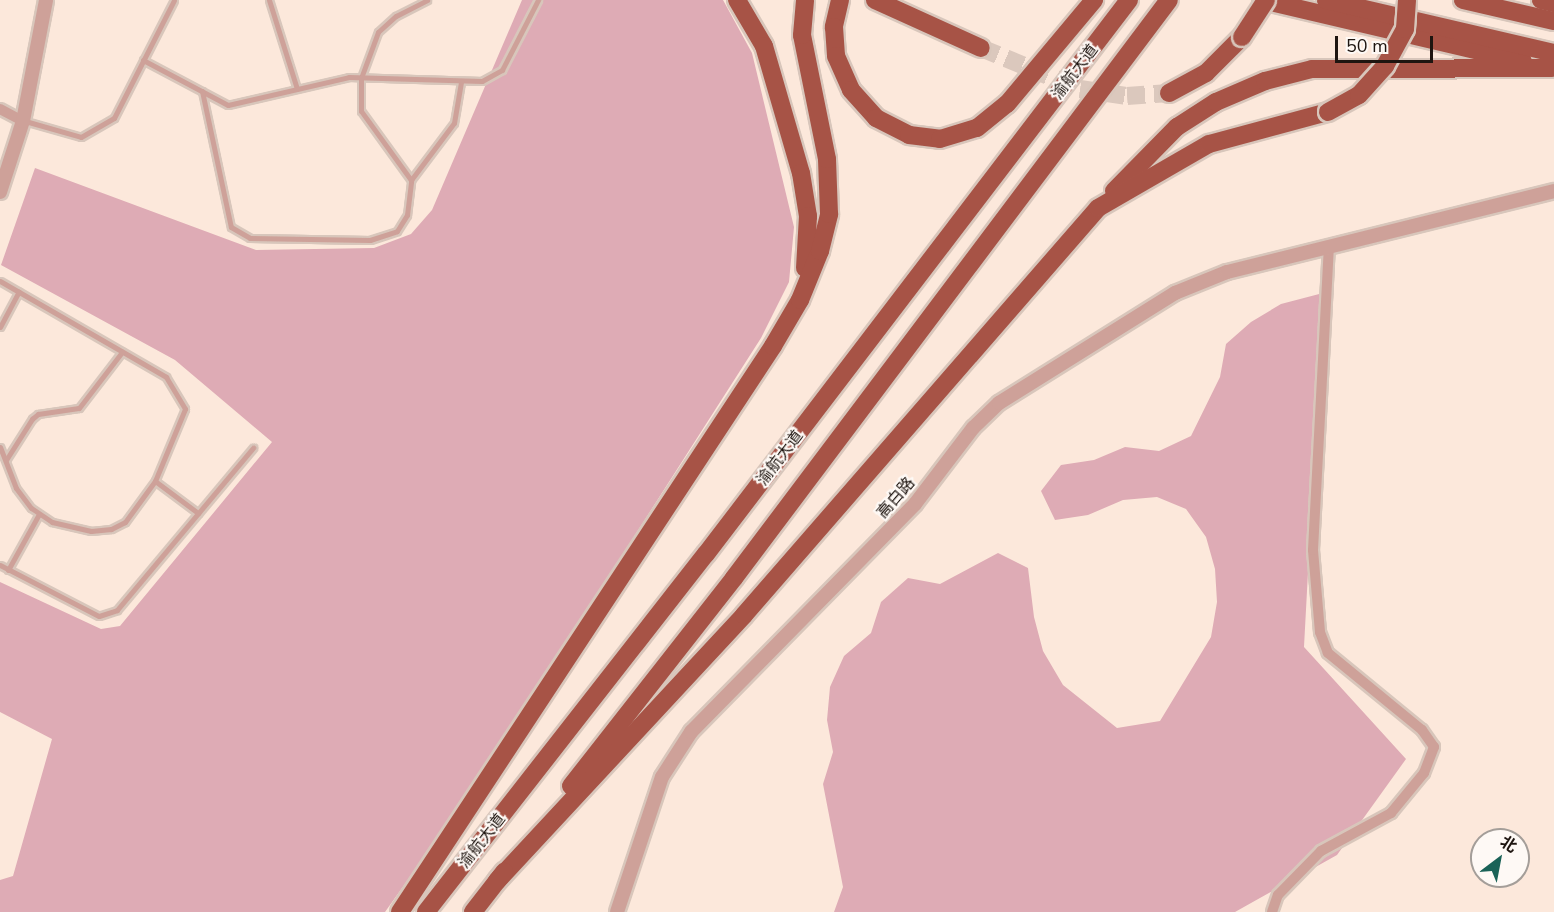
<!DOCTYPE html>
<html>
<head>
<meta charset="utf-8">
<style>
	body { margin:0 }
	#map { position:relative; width:1554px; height:912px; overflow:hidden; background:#fce8db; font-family:"Nunito Sans","Noto Sans SC",sans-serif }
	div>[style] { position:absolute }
	.green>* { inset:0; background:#deabb5 }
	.trunk-tunnel>* { height:18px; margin-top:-9px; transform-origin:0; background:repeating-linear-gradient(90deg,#dbc8bd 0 18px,transparent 0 27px) }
	.roads { filter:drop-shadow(2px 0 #d8c6bb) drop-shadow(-2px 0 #d8c6bb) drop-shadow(0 2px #d8c6bb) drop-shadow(0 -2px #d8c6bb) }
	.service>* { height:5px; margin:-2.5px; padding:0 2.5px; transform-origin:2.5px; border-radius:2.5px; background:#cea199 }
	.minor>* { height:10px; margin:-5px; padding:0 5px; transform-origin:5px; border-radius:5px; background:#cea199 }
	.tertiary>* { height:14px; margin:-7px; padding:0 7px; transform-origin:7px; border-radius:7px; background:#cea199 }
	.trunk>* { height:18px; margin:-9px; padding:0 9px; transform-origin:9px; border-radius:9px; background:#a75346 }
	.bridges { filter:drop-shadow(2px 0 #d8c6bb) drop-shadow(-2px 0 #d8c6bb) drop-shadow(0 2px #d8c6bb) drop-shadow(0 -2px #d8c6bb) }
	.trunk-bridge>* { height:18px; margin:-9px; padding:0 9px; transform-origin:9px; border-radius:9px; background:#a75346 }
	span { translate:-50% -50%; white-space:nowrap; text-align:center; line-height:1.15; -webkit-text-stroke:4.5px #fef9f5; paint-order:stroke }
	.street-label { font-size:16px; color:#1e1510 }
	.north { position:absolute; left:1470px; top:828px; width:60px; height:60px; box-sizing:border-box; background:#fef9f5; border:2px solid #a49e99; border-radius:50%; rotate:32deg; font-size:16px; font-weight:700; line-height:24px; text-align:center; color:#1e1510 }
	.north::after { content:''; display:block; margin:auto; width:21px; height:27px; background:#1a6257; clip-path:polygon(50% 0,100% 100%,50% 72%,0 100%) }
	.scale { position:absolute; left:1335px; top:36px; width:98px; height:27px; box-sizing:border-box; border:3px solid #1e1510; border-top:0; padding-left:8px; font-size:18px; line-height:21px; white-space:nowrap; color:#1e1510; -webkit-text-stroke:4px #fef9f5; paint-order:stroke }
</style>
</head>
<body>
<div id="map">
	<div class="green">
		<i style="clip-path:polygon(522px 0,723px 0,752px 53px,794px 227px,789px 282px,761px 338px,474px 787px,385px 912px,0 912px,0 880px,13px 876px,52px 739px,0 712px,0 582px,101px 629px,120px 626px,272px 442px,175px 360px,1px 265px,35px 168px,256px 250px,374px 248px,411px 234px,432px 210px)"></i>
		<i style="clip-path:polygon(1323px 293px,1304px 647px,1406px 759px,1337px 855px,1235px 912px,834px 912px,843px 887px,823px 784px,833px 752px,827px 720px,830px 687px,844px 656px,871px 633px,881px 602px,908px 578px,940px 584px,998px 553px,1028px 568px,1034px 617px,1043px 651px,1063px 685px,1117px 728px,1160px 721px,1211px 637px,1217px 602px,1215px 569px,1206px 537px,1186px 509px,1157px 497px,1123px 500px,1088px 515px,1055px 520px,1041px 491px,1061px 465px,1094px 460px,1125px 447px,1159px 451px,1191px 436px,1220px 377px,1226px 344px,1251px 322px,1281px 304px)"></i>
	</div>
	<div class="trunk-tunnel">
		<i style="left:981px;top:48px;width:107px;rotate:22.5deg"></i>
		<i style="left:1080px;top:89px;width:48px;rotate:8.5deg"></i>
		<i style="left:1127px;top:96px;width:42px;rotate:-4.1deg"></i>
	</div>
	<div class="roads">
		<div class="service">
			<i style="left:269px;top:0;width:93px;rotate:72.5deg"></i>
			<i style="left:143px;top:60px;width:96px;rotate:27.9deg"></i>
			<i style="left:228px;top:105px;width:124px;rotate:-13deg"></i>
			<i style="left:349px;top:77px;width:133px;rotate:1.7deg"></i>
			<i style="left:482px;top:81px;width:23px;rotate:-29deg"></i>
			<i style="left:502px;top:70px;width:79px;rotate:-62.8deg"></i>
			<i style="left:202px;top:91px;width:139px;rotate:78deg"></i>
			<i style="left:231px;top:227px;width:22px;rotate:30deg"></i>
			<i style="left:250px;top:238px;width:120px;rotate:1deg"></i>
			<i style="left:370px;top:240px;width:28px;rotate:-18deg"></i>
			<i style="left:397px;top:231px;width:19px;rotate:-58deg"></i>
			<i style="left:407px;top:215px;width:35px;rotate:-83deg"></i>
			<i style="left:411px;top:180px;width:71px;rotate:-53deg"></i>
			<i style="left:454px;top:123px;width:42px;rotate:-80.3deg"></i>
			<i style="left:25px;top:121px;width:58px;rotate:15.9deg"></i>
			<i style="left:81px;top:137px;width:38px;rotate:-30deg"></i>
			<i style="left:114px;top:118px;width:132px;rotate:-63deg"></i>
			<i style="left:411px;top:180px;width:85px;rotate:-125.9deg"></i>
			<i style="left:361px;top:111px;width:33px;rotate:-90deg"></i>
			<i style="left:361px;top:78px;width:49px;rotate:-69.7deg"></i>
			<i style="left:378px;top:32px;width:24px;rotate:-42deg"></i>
			<i style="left:396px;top:16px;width:35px;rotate:-27deg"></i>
			<i style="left:0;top:281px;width:192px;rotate:30deg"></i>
			<i style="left:166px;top:377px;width:37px;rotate:59deg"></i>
			<i style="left:185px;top:409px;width:78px;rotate:112.6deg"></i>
			<i style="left:155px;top:481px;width:51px;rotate:126.2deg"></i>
			<i style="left:125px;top:522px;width:16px;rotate:153deg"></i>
			<i style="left:111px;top:529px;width:20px;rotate:174deg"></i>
			<i style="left:91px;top:531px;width:40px;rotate:-167deg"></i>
			<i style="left:52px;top:522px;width:25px;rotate:-146deg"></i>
			<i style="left:31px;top:508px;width:25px;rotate:-127deg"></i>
			<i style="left:16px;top:488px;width:44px;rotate:-111.3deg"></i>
			<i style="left:0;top:327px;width:40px;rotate:-62deg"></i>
			<i style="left:6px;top:460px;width:49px;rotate:-57.6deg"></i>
			<i style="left:32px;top:419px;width:8px;rotate:-40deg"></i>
			<i style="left:38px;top:414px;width:41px;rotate:-8.3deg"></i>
			<i style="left:79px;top:408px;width:71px;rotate:-52.5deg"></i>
			<i style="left:155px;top:481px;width:54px;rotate:36.7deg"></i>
			<i style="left:0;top:565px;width:111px;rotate:27.3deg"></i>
			<i style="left:99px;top:616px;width:19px;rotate:-18deg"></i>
			<i style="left:117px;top:610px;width:212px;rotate:-50deg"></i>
			<i style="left:8px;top:570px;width:64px;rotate:-61deg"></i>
		</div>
		<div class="minor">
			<i style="left:0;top:109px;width:26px;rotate:28deg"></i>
			<i style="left:1272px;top:912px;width:18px;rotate:-71deg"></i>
			<i style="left:1278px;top:895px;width:62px;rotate:-45.7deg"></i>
			<i style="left:1321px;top:851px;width:80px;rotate:-28.5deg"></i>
			<i style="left:1391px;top:813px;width:52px;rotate:-50.5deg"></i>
			<i style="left:1424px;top:773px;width:28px;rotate:-69deg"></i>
			<i style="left:1434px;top:747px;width:21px;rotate:-125deg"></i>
			<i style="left:1422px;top:730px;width:122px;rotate:-140.7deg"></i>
			<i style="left:1328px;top:653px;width:22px;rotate:-111deg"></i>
			<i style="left:1320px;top:632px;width:82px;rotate:-94.9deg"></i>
			<i style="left:1313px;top:550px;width:301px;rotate:-87deg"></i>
		</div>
		<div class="tertiary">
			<i style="left:0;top:192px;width:75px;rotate:-72.1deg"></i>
			<i style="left:23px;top:121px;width:123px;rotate:-79.2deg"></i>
			<i style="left:617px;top:912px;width:142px;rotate:-71.6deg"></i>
			<i style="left:662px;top:777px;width:54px;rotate:-57.2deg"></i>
			<i style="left:691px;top:732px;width:320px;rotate:-45.5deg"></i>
			<i style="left:915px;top:504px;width:96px;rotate:-52.7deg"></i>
			<i style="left:973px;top:428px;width:36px;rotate:-44deg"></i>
			<i style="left:999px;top:403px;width:208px;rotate:-32deg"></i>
			<i style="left:1175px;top:293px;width:56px;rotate:-22deg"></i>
			<i style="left:1227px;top:272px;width:337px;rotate:-13.9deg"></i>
		</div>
		<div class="trunk">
			<i style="left:737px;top:0;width:53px;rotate:59.6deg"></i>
			<i style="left:764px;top:46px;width:132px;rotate:73.8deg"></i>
			<i style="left:801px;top:173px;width:44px;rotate:80.8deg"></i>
			<i style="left:808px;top:216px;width:52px;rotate:93.3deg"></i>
			<i style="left:840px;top:0;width:28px;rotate:103deg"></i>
			<i style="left:834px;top:27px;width:29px;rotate:86deg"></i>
			<i style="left:836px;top:56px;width:37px;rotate:66deg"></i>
			<i style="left:851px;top:90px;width:38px;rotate:48deg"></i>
			<i style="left:876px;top:118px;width:37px;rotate:27deg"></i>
			<i style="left:909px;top:135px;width:31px;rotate:7deg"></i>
			<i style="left:940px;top:139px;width:39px;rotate:-17deg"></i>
			<i style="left:977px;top:128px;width:38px;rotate:-39deg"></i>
			<i style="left:1007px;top:104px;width:136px;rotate:-50.1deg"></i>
			<i style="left:875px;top:0;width:116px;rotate:24.4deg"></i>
			<i style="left:1262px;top:0;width:268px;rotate:13.2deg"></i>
			<i style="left:1326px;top:0;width:234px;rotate:13.1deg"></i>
			<i style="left:1463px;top:0;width:93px;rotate:13deg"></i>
			<i style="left:1541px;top:0;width:13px;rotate:13deg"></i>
			<i style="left:1169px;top:93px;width:42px;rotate:-28.4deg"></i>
			<i style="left:1206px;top:73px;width:51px;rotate:-45deg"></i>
			<i style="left:1114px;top:191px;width:90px;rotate:-45.5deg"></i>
			<i style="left:1177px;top:127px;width:46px;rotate:-32.7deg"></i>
			<i style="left:1216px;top:102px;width:53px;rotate:-23.2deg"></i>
			<i style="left:1265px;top:81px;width:49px;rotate:-14.3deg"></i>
			<i style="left:1312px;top:69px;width:240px;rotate:-0.2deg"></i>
			<i style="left:571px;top:786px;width:264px;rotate:-51.9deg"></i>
			<i style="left:734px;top:578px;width:723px;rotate:-53.04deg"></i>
			<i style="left:497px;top:881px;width:363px;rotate:-47.1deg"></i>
			<i style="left:744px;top:615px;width:539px;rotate:-48.98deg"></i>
			<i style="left:1098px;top:208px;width:128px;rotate:-30deg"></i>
			<i style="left:1209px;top:144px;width:123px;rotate:-15.1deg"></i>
			<i style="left:400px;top:912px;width:678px;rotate:-56.61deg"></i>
			<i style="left:773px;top:346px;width:53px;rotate:-59.6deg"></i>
			<i style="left:800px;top:300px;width:53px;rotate:-67.8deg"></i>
			<i style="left:820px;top:251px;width:38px;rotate:-76deg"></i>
			<i style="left:829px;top:214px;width:55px;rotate:-92.1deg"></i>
			<i style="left:827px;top:159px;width:126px;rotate:-101.4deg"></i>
			<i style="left:802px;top:35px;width:35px;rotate:-85deg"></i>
			<i style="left:426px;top:912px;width:454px;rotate:-52deg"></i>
			<i style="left:706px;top:554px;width:697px;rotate:-52.64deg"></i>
			<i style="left:473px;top:912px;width:51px;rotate:-52.2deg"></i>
		</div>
	</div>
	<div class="bridges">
		<div class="trunk-bridge">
			<i style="left:1242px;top:37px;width:44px;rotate:-57deg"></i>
			<i style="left:1328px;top:112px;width:35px;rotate:-29deg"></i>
			<i style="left:1359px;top:95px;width:39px;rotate:-48deg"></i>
			<i style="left:1385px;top:66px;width:42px;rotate:-61.6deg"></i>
			<i style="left:1405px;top:29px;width:29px;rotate:-86deg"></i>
		</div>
	</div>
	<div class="street-label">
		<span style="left:1075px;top:72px;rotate:-53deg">渝航大道</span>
		<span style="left:780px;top:458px;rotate:-53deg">渝航大道</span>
		<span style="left:896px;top:498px;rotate:-49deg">高白路</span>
		<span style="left:482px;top:841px;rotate:-52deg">渝航大道</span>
	</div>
	<div class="north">北</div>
	<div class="scale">50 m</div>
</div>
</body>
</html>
